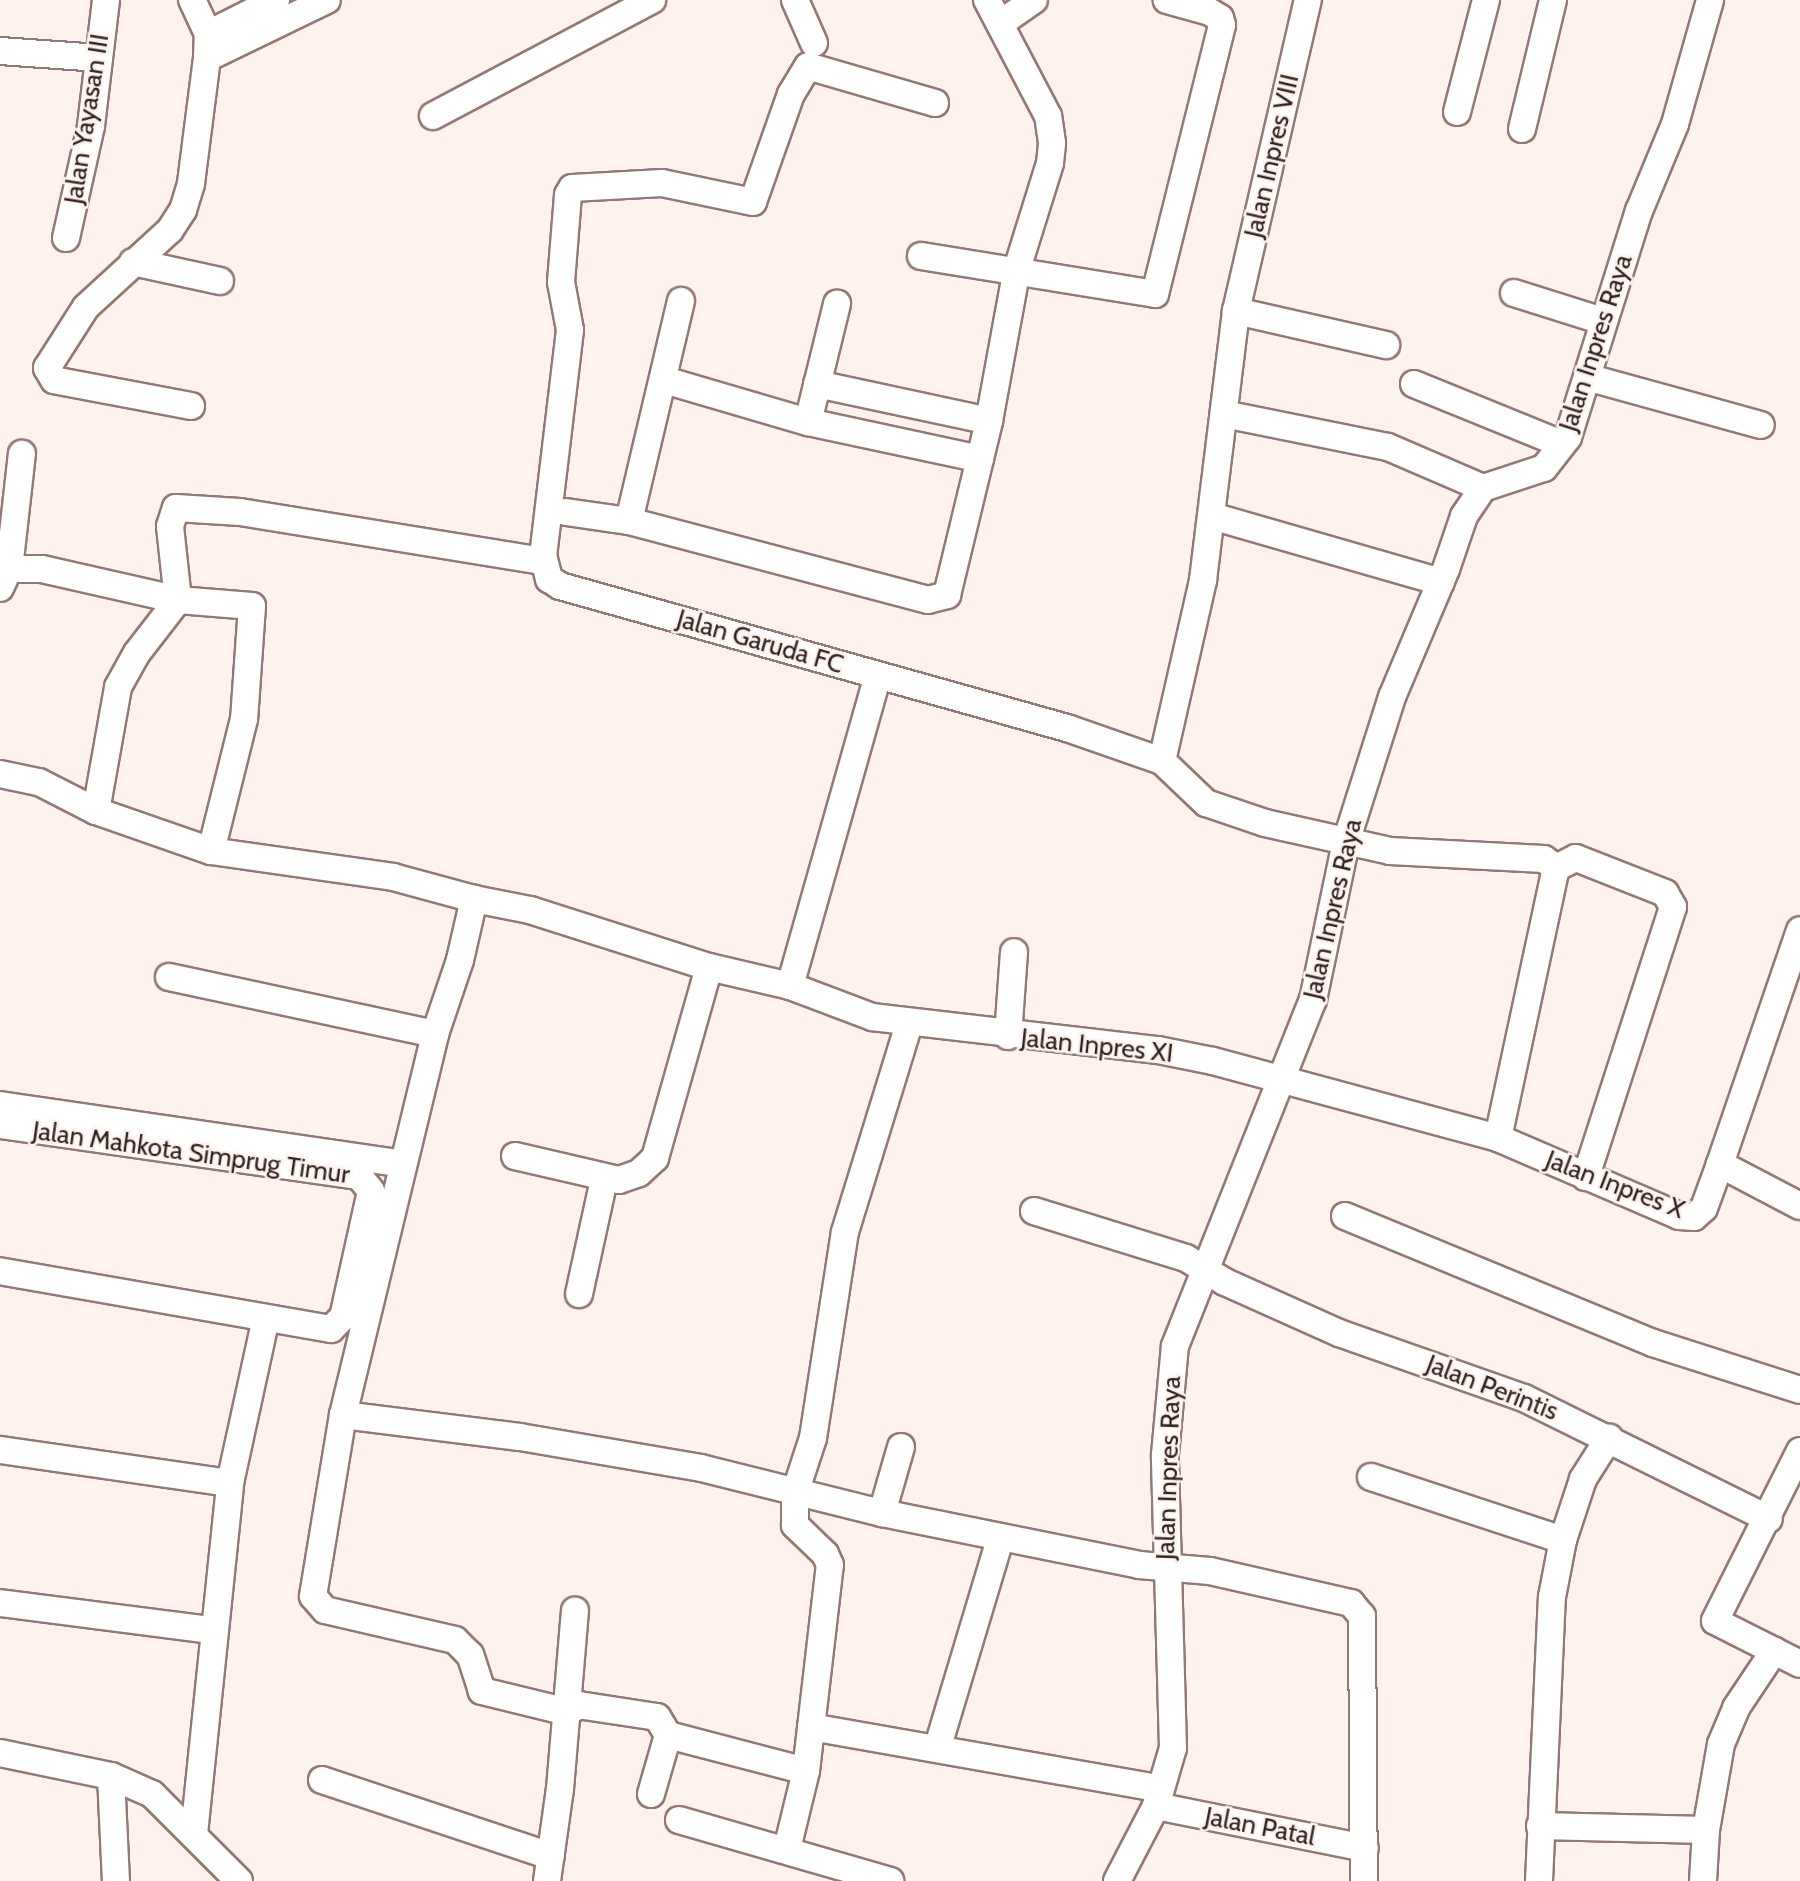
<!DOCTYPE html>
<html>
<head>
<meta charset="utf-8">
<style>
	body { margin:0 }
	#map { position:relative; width:1800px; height:1881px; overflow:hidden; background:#fdf2ee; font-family:Cabin,sans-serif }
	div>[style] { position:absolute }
	.roads { filter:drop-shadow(2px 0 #937972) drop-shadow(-2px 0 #937972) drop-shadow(0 2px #937972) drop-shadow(0 -2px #937972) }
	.minor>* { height:26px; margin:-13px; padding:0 13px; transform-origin:13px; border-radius:13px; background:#fff }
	span { translate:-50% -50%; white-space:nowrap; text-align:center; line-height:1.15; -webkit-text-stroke:5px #fdf2ee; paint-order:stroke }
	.street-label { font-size:26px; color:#2e2320 }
</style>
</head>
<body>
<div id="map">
	<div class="roads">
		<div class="minor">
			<i style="left:795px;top:0;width:47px;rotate:66.2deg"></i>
			<i style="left:1001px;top:23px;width:40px;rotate:-34.9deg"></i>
			<i style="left:208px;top:34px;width:76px;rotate:-26.6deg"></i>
			<i style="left:0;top:51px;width:99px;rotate:4deg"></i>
			<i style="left:207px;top:58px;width:133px;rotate:-25.8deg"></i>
			<i style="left:935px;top:103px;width:132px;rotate:-163.8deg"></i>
			<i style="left:808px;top:66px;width:33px;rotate:121deg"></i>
			<i style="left:791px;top:94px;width:114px;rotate:109.4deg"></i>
			<i style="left:753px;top:202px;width:93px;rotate:-168.2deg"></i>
			<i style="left:662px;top:183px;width:90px;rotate:176.8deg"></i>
			<i style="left:572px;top:188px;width:8px;rotate:120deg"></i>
			<i style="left:568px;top:195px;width:87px;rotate:94.6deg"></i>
			<i style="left:561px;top:282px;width:49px;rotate:79.4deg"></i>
			<i style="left:570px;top:330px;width:227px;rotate:96.8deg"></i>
			<i style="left:543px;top:555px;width:25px;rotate:76deg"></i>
			<i style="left:549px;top:579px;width:13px;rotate:32deg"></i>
			<i style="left:560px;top:586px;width:527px;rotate:15.65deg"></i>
			<i style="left:1067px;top:728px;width:101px;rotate:19.2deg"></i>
			<i style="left:1162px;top:761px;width:61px;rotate:43.7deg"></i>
			<i style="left:1206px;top:803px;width:62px;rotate:18.7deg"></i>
			<i style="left:1265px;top:823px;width:128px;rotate:12.6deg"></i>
			<i style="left:1390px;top:851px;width:154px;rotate:3deg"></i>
			<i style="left:1544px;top:859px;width:15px;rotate:37deg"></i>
			<i style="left:1457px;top:112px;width:116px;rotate:-75.5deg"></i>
			<i style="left:433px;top:116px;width:248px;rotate:-27.9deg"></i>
			<i style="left:1522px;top:129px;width:133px;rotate:-76.5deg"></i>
			<i style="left:66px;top:238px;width:115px;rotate:-77.4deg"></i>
			<i style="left:91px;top:126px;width:127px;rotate:-83.2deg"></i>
			<i style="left:921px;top:256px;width:237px;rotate:9.2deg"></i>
			<i style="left:1155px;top:294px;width:277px;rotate:-76deg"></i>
			<i style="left:1222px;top:25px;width:7px;rotate:-106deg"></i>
			<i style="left:1220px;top:18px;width:12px;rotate:-149deg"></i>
			<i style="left:1210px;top:12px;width:45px;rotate:-164.4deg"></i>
			<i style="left:133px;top:262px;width:89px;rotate:12.3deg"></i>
			<i style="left:1514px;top:293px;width:93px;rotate:17.5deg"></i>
			<i style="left:681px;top:301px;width:226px;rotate:103.3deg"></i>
			<i style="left:629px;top:521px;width:309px;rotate:14.8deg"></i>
			<i style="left:928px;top:600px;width:20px;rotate:-15deg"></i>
			<i style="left:947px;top:595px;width:179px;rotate:-76.4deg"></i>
			<i style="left:989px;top:421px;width:155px;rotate:-79.6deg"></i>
			<i style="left:1017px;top:269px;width:111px;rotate:-72.7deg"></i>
			<i style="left:1050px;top:163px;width:20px;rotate:-84deg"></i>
			<i style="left:1052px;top:143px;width:27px;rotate:-98deg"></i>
			<i style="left:1048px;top:116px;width:131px;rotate:-117.7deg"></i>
			<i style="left:1236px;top:311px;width:154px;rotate:12.8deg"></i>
			<i style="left:1590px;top:378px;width:177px;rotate:15.4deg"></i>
			<i style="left:664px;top:380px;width:150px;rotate:16.3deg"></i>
			<i style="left:808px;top:422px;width:176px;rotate:12.1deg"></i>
			<i style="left:817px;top:384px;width:176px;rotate:12.1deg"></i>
			<i style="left:1414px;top:384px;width:160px;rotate:22.1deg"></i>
			<i style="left:191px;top:406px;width:139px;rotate:-169.3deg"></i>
			<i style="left:54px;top:380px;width:14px;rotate:-120deg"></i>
			<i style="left:47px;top:368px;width:72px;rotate:-57.4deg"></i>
			<i style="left:86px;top:307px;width:114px;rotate:-42.5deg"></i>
			<i style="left:170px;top:230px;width:24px;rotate:-57deg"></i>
			<i style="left:183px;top:210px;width:28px;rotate:-73deg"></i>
			<i style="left:191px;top:183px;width:126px;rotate:-82.7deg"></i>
			<i style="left:207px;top:58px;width:24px;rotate:-88deg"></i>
			<i style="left:208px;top:34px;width:38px;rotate:-115deg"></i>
			<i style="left:1224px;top:414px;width:167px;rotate:11.4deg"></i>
			<i style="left:1388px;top:447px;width:103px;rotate:23.3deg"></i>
			<i style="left:808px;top:422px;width:122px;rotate:-76.2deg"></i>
			<i style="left:566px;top:512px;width:64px;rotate:8.1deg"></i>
			<i style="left:1212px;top:516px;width:238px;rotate:16.1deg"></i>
			<i style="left:9px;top:569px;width:33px"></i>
			<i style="left:42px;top:569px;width:139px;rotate:12.8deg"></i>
			<i style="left:178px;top:600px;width:74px;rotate:4.6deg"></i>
			<i style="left:252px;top:606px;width:113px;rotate:94deg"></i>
			<i style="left:244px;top:719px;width:136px;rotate:104deg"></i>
			<i style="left:0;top:588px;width:21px;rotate:-65deg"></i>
			<i style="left:9px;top:569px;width:116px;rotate:-83.6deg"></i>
			<i style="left:1162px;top:761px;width:186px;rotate:-77.2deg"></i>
			<i style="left:1203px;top:580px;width:271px;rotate:-83deg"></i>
			<i style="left:1236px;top:311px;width:319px;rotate:-77deg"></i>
			<i style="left:0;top:774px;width:40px;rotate:12deg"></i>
			<i style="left:39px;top:782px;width:64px;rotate:27deg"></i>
			<i style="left:96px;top:811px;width:122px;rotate:19.2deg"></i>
			<i style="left:211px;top:851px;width:184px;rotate:8.1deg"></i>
			<i style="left:393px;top:877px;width:84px;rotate:15.2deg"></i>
			<i style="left:96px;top:811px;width:126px;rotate:-79.9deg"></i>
			<i style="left:118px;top:687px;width:39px;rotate:-61deg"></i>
			<i style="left:137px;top:653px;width:67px;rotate:-52.3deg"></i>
			<i style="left:178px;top:600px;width:74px;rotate:-96.2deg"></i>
			<i style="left:170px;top:526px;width:19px;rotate:-72deg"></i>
			<i style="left:176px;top:508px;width:64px;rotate:3.6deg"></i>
			<i style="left:240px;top:512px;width:307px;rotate:9.2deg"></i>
			<i style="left:1556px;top:868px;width:22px;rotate:-27deg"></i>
			<i style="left:1576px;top:858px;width:96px;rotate:21.5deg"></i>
			<i style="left:1665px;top:893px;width:16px;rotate:60deg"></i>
			<i style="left:1673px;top:907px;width:284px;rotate:107.9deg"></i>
			<i style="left:169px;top:977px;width:272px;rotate:12.1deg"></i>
			<i style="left:790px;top:986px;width:323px;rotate:-74.2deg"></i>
			<i style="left:1008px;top:1036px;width:84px;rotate:-85.9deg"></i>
			<i style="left:0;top:1105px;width:406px;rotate:8.3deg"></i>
			<i style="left:0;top:1125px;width:363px;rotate:8.1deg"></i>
			<i style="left:359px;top:1176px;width:19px;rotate:51deg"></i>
			<i style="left:371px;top:1191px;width:129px;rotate:102.5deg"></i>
			<i style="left:343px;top:1317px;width:17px;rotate:135deg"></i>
			<i style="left:331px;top:1329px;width:336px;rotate:-170.1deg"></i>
			<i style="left:1498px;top:1138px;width:276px;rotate:-77.9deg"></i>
			<i style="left:515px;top:1156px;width:107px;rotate:13deg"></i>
			<i style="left:619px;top:1180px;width:21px;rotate:-19deg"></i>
			<i style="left:639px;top:1173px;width:22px;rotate:-43deg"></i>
			<i style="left:655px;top:1158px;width:198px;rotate:-74.2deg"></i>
			<i style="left:1720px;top:1164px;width:90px;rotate:27.7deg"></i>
			<i style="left:1034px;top:1211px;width:159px;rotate:17.2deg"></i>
			<i style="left:1186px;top:1258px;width:46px;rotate:31.6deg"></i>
			<i style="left:1225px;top:1282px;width:125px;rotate:24.1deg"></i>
			<i style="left:1339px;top:1333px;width:196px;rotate:19.4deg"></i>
			<i style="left:1524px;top:1398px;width:273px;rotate:26.3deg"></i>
			<i style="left:1345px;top:1216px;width:333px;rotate:22.4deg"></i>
			<i style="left:1653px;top:1343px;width:154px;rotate:17.7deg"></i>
			<i style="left:579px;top:1294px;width:118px;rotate:-77.7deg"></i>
			<i style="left:343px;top:1415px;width:178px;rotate:7.1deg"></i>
			<i style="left:520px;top:1437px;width:184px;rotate:9.7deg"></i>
			<i style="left:701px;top:1468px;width:187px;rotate:14deg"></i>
			<i style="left:901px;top:1447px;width:69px;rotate:106.1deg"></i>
			<i style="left:882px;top:1513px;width:262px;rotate:11.4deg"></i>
			<i style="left:1139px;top:1565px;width:71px;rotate:4.8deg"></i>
			<i style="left:1210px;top:1571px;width:145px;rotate:12.8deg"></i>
			<i style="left:1351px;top:1603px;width:17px;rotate:50deg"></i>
			<i style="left:1362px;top:1616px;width:265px;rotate:89.6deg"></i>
			<i style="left:0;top:1450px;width:232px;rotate:8.2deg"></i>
			<i style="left:1800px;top:1451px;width:190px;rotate:116.6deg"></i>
			<i style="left:1715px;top:1621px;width:95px;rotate:26.8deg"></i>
			<i style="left:1371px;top:1477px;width:202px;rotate:18.2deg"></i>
			<i style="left:0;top:1603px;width:214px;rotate:7.3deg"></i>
			<i style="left:811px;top:1727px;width:355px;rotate:10deg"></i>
			<i style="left:938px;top:1746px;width:216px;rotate:-73.3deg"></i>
			<i style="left:0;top:1753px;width:113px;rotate:11.7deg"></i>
			<i style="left:111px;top:1776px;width:45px;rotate:23.7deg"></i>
			<i style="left:152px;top:1794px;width:123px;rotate:45deg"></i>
			<i style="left:806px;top:1771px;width:143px;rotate:-165.4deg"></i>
			<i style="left:668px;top:1735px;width:21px;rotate:-121deg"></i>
			<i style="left:657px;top:1717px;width:79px;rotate:-171.3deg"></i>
			<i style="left:579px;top:1705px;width:13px;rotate:148deg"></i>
			<i style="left:568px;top:1712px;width:89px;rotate:-166.3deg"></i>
			<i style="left:482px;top:1691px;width:38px;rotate:-108deg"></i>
			<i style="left:470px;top:1655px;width:21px;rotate:-135deg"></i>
			<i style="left:455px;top:1640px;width:133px;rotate:-167deg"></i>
			<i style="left:325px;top:1610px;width:18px;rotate:-131deg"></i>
			<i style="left:313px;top:1596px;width:183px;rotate:-80.6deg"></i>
			<i style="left:343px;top:1415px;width:392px;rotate:-76.4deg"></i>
			<i style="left:435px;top:1034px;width:78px;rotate:-71.3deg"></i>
			<i style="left:460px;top:960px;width:63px;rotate:-77.1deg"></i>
			<i style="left:474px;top:899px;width:57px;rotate:11.1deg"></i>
			<i style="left:530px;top:910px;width:188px;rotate:17.7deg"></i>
			<i style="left:709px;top:967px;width:83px;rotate:13.2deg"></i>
			<i style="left:790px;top:986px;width:88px;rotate:20.7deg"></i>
			<i style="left:872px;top:1017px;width:288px;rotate:6.6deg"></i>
			<i style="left:1158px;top:1050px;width:56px;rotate:11.3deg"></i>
			<i style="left:1213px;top:1061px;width:295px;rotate:15.1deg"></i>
			<i style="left:1498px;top:1138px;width:197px;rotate:23.3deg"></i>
			<i style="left:1679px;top:1216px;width:15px;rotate:4deg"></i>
			<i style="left:1694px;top:1217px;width:13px;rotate:-42deg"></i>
			<i style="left:1704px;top:1208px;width:47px;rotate:-70deg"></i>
			<i style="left:1720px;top:1164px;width:247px;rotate:-71.1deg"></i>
			<i style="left:111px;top:1776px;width:105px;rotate:87.3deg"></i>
			<i style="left:322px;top:1780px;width:241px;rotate:18.4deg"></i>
			<i style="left:651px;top:1794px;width:61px;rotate:-73.9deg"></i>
			<i style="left:1156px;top:1806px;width:213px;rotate:11.4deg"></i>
			<i style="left:679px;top:1820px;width:220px;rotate:16.1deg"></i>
			<i style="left:1540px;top:1826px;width:166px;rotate:1.4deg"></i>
			<i style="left:194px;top:1834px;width:353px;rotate:-84.1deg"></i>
			<i style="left:230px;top:1483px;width:169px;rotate:-77.7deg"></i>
			<i style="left:787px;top:1849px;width:80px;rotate:-76.3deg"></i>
			<i style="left:806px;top:1771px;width:207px;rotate:-83.4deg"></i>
			<i style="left:830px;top:1565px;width:12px;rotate:-114deg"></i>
			<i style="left:825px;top:1554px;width:42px;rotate:-136deg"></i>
			<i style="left:795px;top:1525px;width:32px;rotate:-90deg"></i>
			<i style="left:795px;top:1493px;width:58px;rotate:-71.9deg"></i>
			<i style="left:813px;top:1438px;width:208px;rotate:-81.2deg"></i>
			<i style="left:845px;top:1232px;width:218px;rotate:-72.9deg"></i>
			<i style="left:547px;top:1881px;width:93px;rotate:-82deg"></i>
			<i style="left:560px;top:1789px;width:179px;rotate:-85.2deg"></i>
			<i style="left:1117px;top:1881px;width:85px;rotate:-62.5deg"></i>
			<i style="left:1156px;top:1806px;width:60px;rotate:-73.7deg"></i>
			<i style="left:1173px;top:1748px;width:293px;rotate:-91.6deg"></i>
			<i style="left:1165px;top:1455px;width:109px;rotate:-84.8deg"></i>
			<i style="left:1175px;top:1346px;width:373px;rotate:-68.3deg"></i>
			<i style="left:1313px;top:1000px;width:161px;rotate:-78.2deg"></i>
			<i style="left:1346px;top:842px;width:152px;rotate:-72.4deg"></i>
			<i style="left:1392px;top:697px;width:139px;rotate:-67.1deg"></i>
			<i style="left:1446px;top:569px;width:56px;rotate:-71.2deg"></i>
			<i style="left:1464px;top:516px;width:34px;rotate:-56deg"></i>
			<i style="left:1483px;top:488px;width:64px;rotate:-18.2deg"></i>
			<i style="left:1544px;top:468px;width:39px;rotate:-52deg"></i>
			<i style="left:1568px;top:437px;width:237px;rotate:-72.6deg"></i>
			<i style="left:1639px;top:211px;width:94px;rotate:-67.5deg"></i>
			<i style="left:1675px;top:124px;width:129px;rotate:-74.2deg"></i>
			<i style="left:1539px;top:1881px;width:284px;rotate:-87.4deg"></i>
			<i style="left:1552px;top:1597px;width:58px;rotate:-79.1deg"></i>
			<i style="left:1563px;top:1540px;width:64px;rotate:-71.8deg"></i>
			<i style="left:1583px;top:1479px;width:49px;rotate:-57.6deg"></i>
			<i style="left:1703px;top:1881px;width:51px;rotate:-86.6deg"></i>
			<i style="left:1706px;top:1830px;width:87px;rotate:-80.1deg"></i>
			<i style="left:1721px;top:1744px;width:39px;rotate:-67deg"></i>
			<i style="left:1736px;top:1708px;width:69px;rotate:-56.3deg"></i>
		</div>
	</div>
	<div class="street-label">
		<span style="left:87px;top:119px;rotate:-81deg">Jalan Yayasan III</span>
		<span style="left:1272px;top:156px;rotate:-77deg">Jalan Inpres VIII</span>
		<span style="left:1596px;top:343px;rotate:-72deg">Jalan Inpres Raya</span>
		<span style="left:760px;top:642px;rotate:16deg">Jalan Garuda FC</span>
		<span style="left:1333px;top:909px;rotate:-77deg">Jalan Inpres Raya</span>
		<span style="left:1097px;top:1046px;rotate:6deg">Jalan Inpres XI</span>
		<span style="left:191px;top:1153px;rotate:8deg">Jalan Mahkota Simprug Timur</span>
		<span style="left:1615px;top:1185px;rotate:21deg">Jalan Inpres X</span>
		<span style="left:1492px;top:1388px;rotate:21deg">Jalan Perintis</span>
		<span style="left:1169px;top:1468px;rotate:-88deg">Jalan Inpres Raya</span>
		<span style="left:1260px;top:1827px;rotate:11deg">Jalan Patal</span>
	</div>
</div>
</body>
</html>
